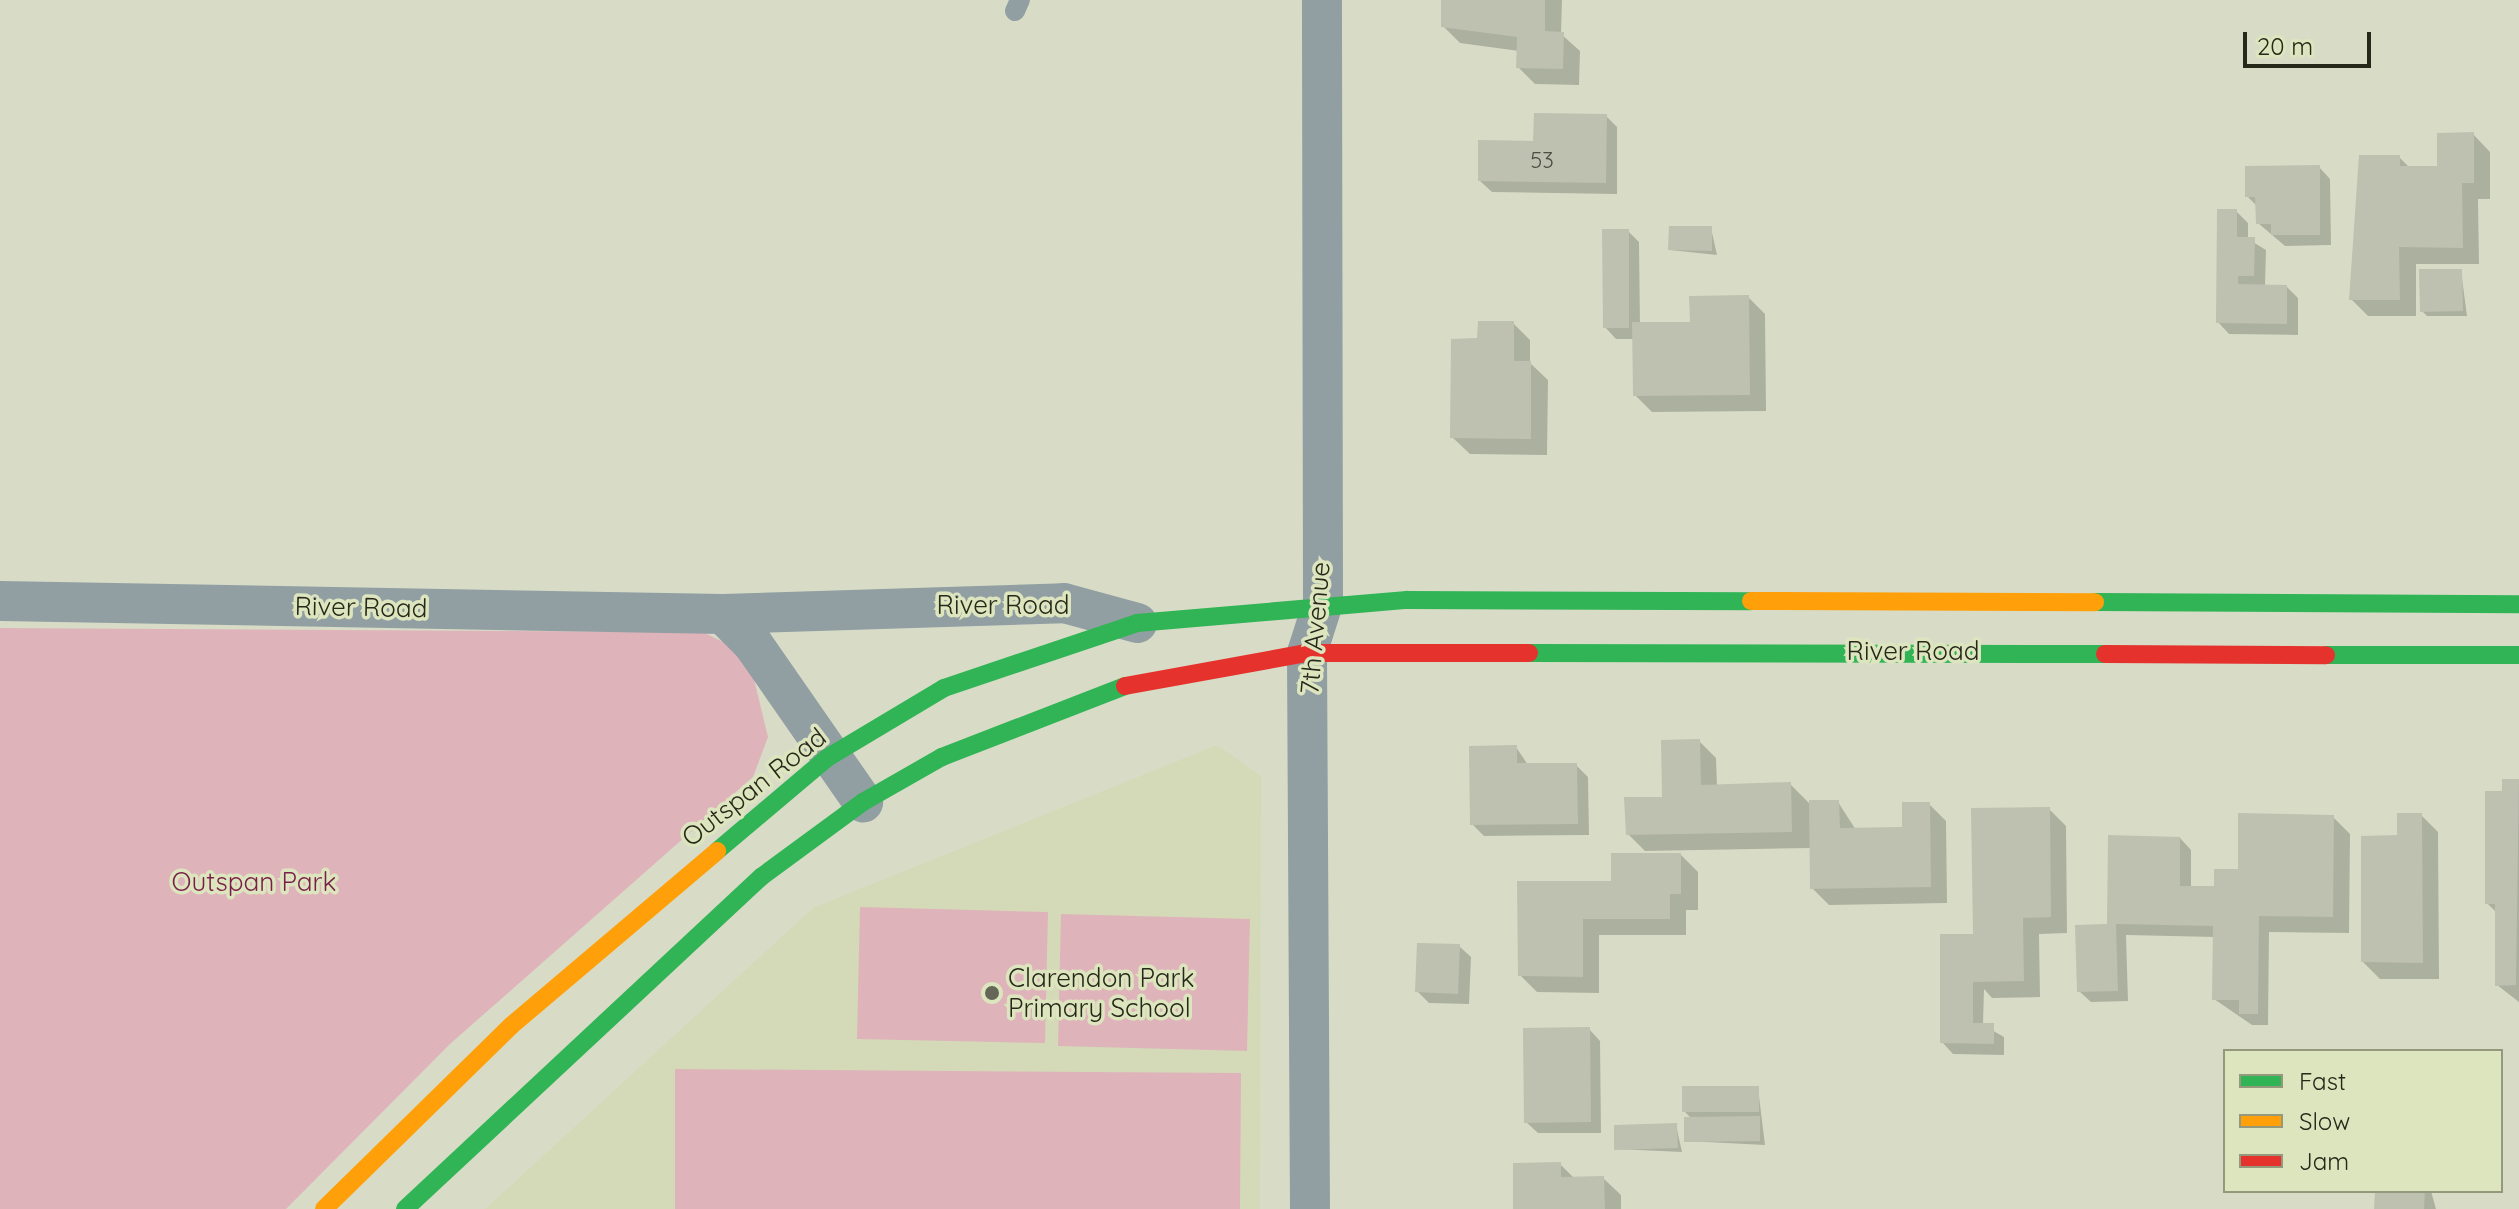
<!DOCTYPE html>
<html>
<head>
<meta charset="utf-8">
<style>
	body { margin:0 }
	#map { position:relative; width:2519px; height:1209px; overflow:hidden; background:#d8dcc7; font-family:Quicksand,sans-serif }
	div>[style] { position:absolute }
	.built>* { inset:0; background:#d4dab8 }
	.green>* { inset:0; background:#deb4ba }
	.shadow>* { inset:0; background:#0003 }
	.building>* { inset:0; background:#bec0b0 }
	.lane>* { height:20px; margin:-10px; padding:0 10px; transform-origin:10px; border-radius:10px; background:#919fa3 }
	.street>* { height:40px; margin:-20px; padding:0 20px; transform-origin:20px; border-radius:20px; background:#919fa3 }
	.fast>* { height:18px; margin:-9px; padding:0 9px; transform-origin:9px; border-radius:9px; background:#30b455 }
	.slow>* { height:18px; margin:-9px; padding:0 9px; transform-origin:9px; border-radius:9px; background:#ff9f0a }
	.jam>* { height:18px; margin:-9px; padding:0 9px; transform-origin:9px; border-radius:9px; background:#e5322d }
	.dots>* { width:22px; height:22px; translate:-50% -50%; box-sizing:border-box; border:4px solid #dde5be; border-radius:50% }
	span { translate:-50% -50%; white-space:nowrap; text-align:center; line-height:1.15; -webkit-text-stroke:7px #dde5be; paint-order:stroke }
	.number-label { font-size:22px; color:#4c4e40 }
	.number-label span { -webkit-text-stroke-width:0 }
	.street-label { font-size:26px; color:#26281a }
	.park-label { font-size:26px; color:#7a1d48 }
	.poi-label { font-size:26px; color:#26281a }
	.left { translate:0 -50%; text-align:left }
	.legend { position:absolute; left:2223px; top:1049px; width:280px; height:144px; box-sizing:border-box; background:#dde5be; border:2px solid #94997c; margin:0; padding:10px 14px; list-style:none; font-size:24px; color:#26281a }
	.legend li { display:flex; align-items:center; gap:16px; height:40px }
	.legend b { width:40px; border:2px solid #94997c }
	.scale { position:absolute; left:2243px; top:32px; width:128px; height:36px; box-sizing:border-box; border:4px solid #26281a; border-top:0; padding-left:10px; font-size:24px; line-height:28px; white-space:nowrap; color:#26281a; -webkit-text-stroke:6px #dde5be; paint-order:stroke }
</style>
</head>
<body>
<div id="map">
	<div class="built">
		<i style="clip-path:polygon(1217px 745px,1261px 776px,1260px 1209px,485px 1209px,813px 908px)"></i>
	</div>
	<div class="green">
		<i style="clip-path:polygon(0 628px,703px 632px,729px 645px,753px 675px,768px 737px,753px 777px,450px 1044px,286px 1209px,0 1209px)"></i>
		<i style="clip-path:polygon(860px 907px,1048px 912px,1045px 1043px,857px 1039px)"></i>
		<i style="clip-path:polygon(1061px 914px,1250px 919px,1247px 1051px,1058px 1046px)"></i>
		<i style="clip-path:polygon(675px 1069px,1241px 1073px,1240px 1209px,675px 1209px)"></i>
	</div>
	<div class="shadow">
		<i style="clip-path:polygon(1442px 0,1562px 0,1561px 34px,1580px 51px,1579px 85px,1535px 84px,1518px 67px,1519px 51px,1460px 43px,1443px 26px)"></i>
		<i style="clip-path:polygon(1606px 116px,1617px 127px,1617px 194px,1492px 192px,1480px 181px,1535px 143px)"></i>
		<i style="clip-path:polygon(2473px 134px,2490px 152px,2490px 199px,2478px 199px,2479px 264px,2416px 264px,2416px 316px,2368px 316px,2351px 299px,2399px 157px,2410px 168px,2439px 168px)"></i>
		<i style="clip-path:polygon(2319px 167px,2330px 179px,2331px 245px,2285px 246px,2258px 223px,2258px 207px,2247px 196px)"></i>
		<i style="clip-path:polygon(2236px 211px,2248px 223px,2248px 239px,2266px 250px,2265px 287px,2287px 287px,2298px 298px,2298px 335px,2229px 334px,2218px 322px)"></i>
		<i style="clip-path:polygon(1711px 228px,1717px 255px,1670px 250px)"></i>
		<i style="clip-path:polygon(1628px 231px,1639px 242px,1640px 324px,1692px 324px,1748px 297px,1765px 314px,1766px 411px,1652px 412px,1635px 395px,1634px 339px,1616px 339px,1605px 327px)"></i>
		<i style="clip-path:polygon(2461px 271px,2467px 316px,2427px 316px,2422px 311px)"></i>
		<i style="clip-path:polygon(1513px 323px,1530px 340px,1530px 363px,1548px 380px,1547px 455px,1470px 454px,1452px 437px,1479px 340px)"></i>
		<i style="clip-path:polygon(1699px 741px,1716px 758px,1717px 786px,1790px 784px,1811px 805px,1838px 802px,1856px 830px,1904px 829px,1929px 804px,1946px 821px,1947px 903px,1829px 905px,1812px 888px,1811px 848px,1645px 851px,1628px 834px,1664px 799px)"></i>
		<i style="clip-path:polygon(1516px 747px,1528px 765px,1576px 765px,1588px 777px,1589px 835px,1484px 836px,1472px 824px)"></i>
		<i style="clip-path:polygon(2504px 781px,2519px 781px,2519px 1002px,2497px 985px,2497px 913px,2487px 903px)"></i>
		<i style="clip-path:polygon(2049px 809px,2066px 826px,2067px 933px,2039px 934px,2040px 997px,1992px 998px,1984px 989px,1983px 1025px,2004px 1037px,2004px 1055px,1953px 1054px,1942px 1042px,1975px 936px)"></i>
		<i style="clip-path:polygon(2421px 815px,2438px 832px,2439px 979px,2380px 979px,2363px 962px,2399px 837px)"></i>
		<i style="clip-path:polygon(2333px 817px,2350px 834px,2349px 933px,2269px 932px,2268px 1025px,2252px 1025px,2214px 999px,2215px 937px,2126px 935px,2128px 1001px,2091px 1002px,2079px 991px,2109px 926px,2180px 838px,2191px 850px,2191px 888px,2216px 888px)"></i>
		<i style="clip-path:polygon(1681px 855px,1698px 872px,1698px 910px,1686px 910px,1686px 935px,1599px 935px,1599px 993px,1537px 992px,1520px 975px,1613px 883px)"></i>
		<i style="clip-path:polygon(1459px 946px,1471px 957px,1469px 1004px,1429px 1003px,1417px 991px)"></i>
		<i style="clip-path:polygon(1589px 1029px,1600px 1041px,1601px 1133px,1538px 1133px,1526px 1122px)"></i>
		<i style="clip-path:polygon(1758px 1088px,1765px 1145px,1686px 1141px,1692px 1119px,1684px 1111px)"></i>
		<i style="clip-path:polygon(1676px 1125px,1682px 1152px,1616px 1149px)"></i>
		<i style="clip-path:polygon(1560px 1164px,1574px 1178px,1603px 1178px,1621px 1195px,1621px 1209px,1515px 1209px)"></i>
		<i style="clip-path:polygon(2377px 1191px,2431px 1191px,2436px 1209px,2376px 1209px)"></i>
	</div>
	<div class="building">
		<i style="clip-path:polygon(1441px 0,1545px 0,1545px 31px,1564px 32px,1563px 69px,1516px 68px,1517px 37px,1441px 27px)"></i>
		<i style="clip-path:polygon(1534px 113px,1607px 114px,1606px 183px,1478px 181px,1478px 140px,1533px 141px)"></i>
		<i style="clip-path:polygon(2474px 132px,2474px 183px,2462px 183px,2463px 248px,2399px 247px,2400px 300px,2349px 300px,2359px 155px,2400px 155px,2400px 166px,2437px 166px,2437px 133px)"></i>
		<i style="clip-path:polygon(2320px 165px,2320px 235px,2271px 235px,2271px 224px,2256px 224px,2255px 197px,2245px 197px,2245px 166px)"></i>
		<i style="clip-path:polygon(2217px 209px,2237px 209px,2237px 237px,2255px 237px,2254px 276px,2238px 276px,2238px 284px,2287px 285px,2287px 324px,2216px 323px)"></i>
		<i style="clip-path:polygon(1669px 226px,1712px 226px,1712px 251px,1668px 250px)"></i>
		<i style="clip-path:polygon(1602px 229px,1629px 229px,1629px 328px,1603px 328px)"></i>
		<i style="clip-path:polygon(2419px 269px,2462px 269px,2463px 311px,2420px 312px)"></i>
		<i style="clip-path:polygon(1749px 295px,1750px 395px,1633px 396px,1632px 322px,1690px 322px,1689px 296px)"></i>
		<i style="clip-path:polygon(1478px 321px,1514px 321px,1514px 361px,1531px 361px,1531px 439px,1450px 438px,1451px 339px,1477px 338px)"></i>
		<i style="clip-path:polygon(1700px 739px,1701px 785px,1791px 782px,1792px 832px,1626px 835px,1624px 797px,1662px 797px,1661px 740px)"></i>
		<i style="clip-path:polygon(1517px 745px,1517px 763px,1577px 763px,1578px 824px,1470px 825px,1469px 746px)"></i>
		<i style="clip-path:polygon(2502px 779px,2519px 779px,2516px 985px,2495px 986px,2495px 904px,2485px 904px,2485px 791px,2502px 791px)"></i>
		<i style="clip-path:polygon(1809px 800px,1839px 800px,1840px 828px,1902px 827px,1902px 802px,1930px 802px,1931px 887px,1810px 889px)"></i>
		<i style="clip-path:polygon(2050px 807px,2051px 917px,2023px 918px,2024px 981px,1973px 982px,1973px 1023px,1994px 1023px,1994px 1044px,1940px 1043px,1940px 934px,1973px 934px,1971px 808px)"></i>
		<i style="clip-path:polygon(2238px 813px,2334px 815px,2333px 917px,2259px 916px,2258px 1014px,2239px 1014px,2239px 1000px,2212px 1000px,2213px 926px,2116px 924px,2118px 991px,2077px 992px,2075px 925px,2107px 924px,2108px 835px,2180px 837px,2180px 886px,2214px 886px,2214px 869px,2238px 869px)"></i>
		<i style="clip-path:polygon(2397px 813px,2422px 813px,2423px 963px,2361px 962px,2361px 836px,2397px 835px)"></i>
		<i style="clip-path:polygon(1611px 853px,1681px 853px,1681px 894px,1670px 894px,1670px 919px,1583px 919px,1583px 977px,1518px 976px,1517px 881px,1611px 881px)"></i>
		<i style="clip-path:polygon(1417px 943px,1460px 944px,1458px 994px,1415px 992px)"></i>
		<i style="clip-path:polygon(1590px 1027px,1591px 1122px,1524px 1123px,1523px 1028px)"></i>
		<i style="clip-path:polygon(1682px 1086px,1759px 1086px,1759px 1112px,1682px 1112px)"></i>
		<i style="clip-path:polygon(1760px 1116px,1760px 1141px,1684px 1142px,1684px 1117px)"></i>
		<i style="clip-path:polygon(1677px 1123px,1678px 1148px,1614px 1150px,1614px 1125px)"></i>
		<i style="clip-path:polygon(1561px 1162px,1561px 1177px,1604px 1176px,1605px 1209px,1513px 1209px,1513px 1163px)"></i>
		<i style="clip-path:polygon(2375px 1191px,2425px 1191px,2424px 1209px,2374px 1209px)"></i>
	</div>
	<div class="lane">
		<i style="left:1015px;top:11px;width:12px;rotate:-66deg"></i>
	</div>
	<div class="street">
		<i style="left:0;top:601px;width:723px;rotate:1.03deg"></i>
		<i style="left:723px;top:614px;width:341px;rotate:-1.8deg"></i>
		<i style="left:1064px;top:603px;width:76px;rotate:15.3deg"></i>
		<i style="left:723px;top:614px;width:42px;rotate:45deg"></i>
		<i style="left:753px;top:644px;width:193px;rotate:55.2deg"></i>
		<i style="left:1310px;top:1209px;width:556px;rotate:-90.31deg"></i>
		<i style="left:1307px;top:653px;width:52px;rotate:-72.3deg"></i>
		<i style="left:1323px;top:603px;width:603px;rotate:-90.1deg"></i>
	</div>
	<div class="fast">
		<i style="left:2095px;top:602px;width:424px;rotate:0.3deg"></i>
		<i style="left:1529px;top:653px;width:576px;rotate:0.1deg"></i>
		<i style="left:2326px;top:655px;width:193px"></i>
		<i style="left:717px;top:851px;width:144px;rotate:-40.2deg"></i>
		<i style="left:827px;top:758px;width:136px;rotate:-30.9deg"></i>
		<i style="left:944px;top:688px;width:204px;rotate:-18.6deg"></i>
		<i style="left:1137px;top:623px;width:271px;rotate:-4.9deg"></i>
		<i style="left:1407px;top:600px;width:344px;rotate:0.2deg"></i>
		<i style="left:405px;top:1209px;width:487px;rotate:-43deg"></i>
		<i style="left:761px;top:877px;width:127px;rotate:-36.3deg"></i>
		<i style="left:863px;top:802px;width:91px;rotate:-29.7deg"></i>
		<i style="left:942px;top:757px;width:196px;rotate:-21.2deg"></i>
	</div>
	<div class="slow">
		<i style="left:1751px;top:601px;width:344px;rotate:0.2deg"></i>
		<i style="left:324px;top:1209px;width:263px;rotate:-44.4deg"></i>
		<i style="left:512px;top:1025px;width:269px;rotate:-40.3deg"></i>
	</div>
	<div class="jam">
		<i style="left:2105px;top:654px;width:221px;rotate:0.3deg"></i>
		<i style="left:1125px;top:686px;width:185px;rotate:-10.3deg"></i>
		<i style="left:1307px;top:653px;width:222px"></i>
	</div>
	<div class="dots">
		<i style="left:992px;top:993px;background:#646757"></i>
	</div>
	<div class="number-label">
		<span style="left:1542px;top:161px">53</span>
	</div>
	<div class="street-label">
		<span style="left:1003px;top:605px">River Road</span>
		<span style="left:361px;top:607px;rotate:1deg">River Road</span>
		<span style="left:1315px;top:628px;rotate:-85deg">7th Avenue</span>
		<span style="left:1913px;top:651px">River Road</span>
		<span style="left:754px;top:787px;rotate:-38deg">Outspan Road</span>
	</div>
	<div class="park-label">
		<span style="left:254px;top:882px">Outspan Park</span>
	</div>
	<div class="poi-label">
		<span class="left" style="left:1008px;top:993px">Clarendon Park<br>Primary School</span>
	</div>
	<ul class="legend">
	<li><b style="height:10px;background:#30b455"></b>Fast</li>
	<li><b style="height:10px;background:#ff9f0a"></b>Slow</li>
	<li><b style="height:10px;background:#e5322d"></b>Jam</li>
	</ul>
	<div class="scale">20 m</div>
</div>
</body>
</html>
